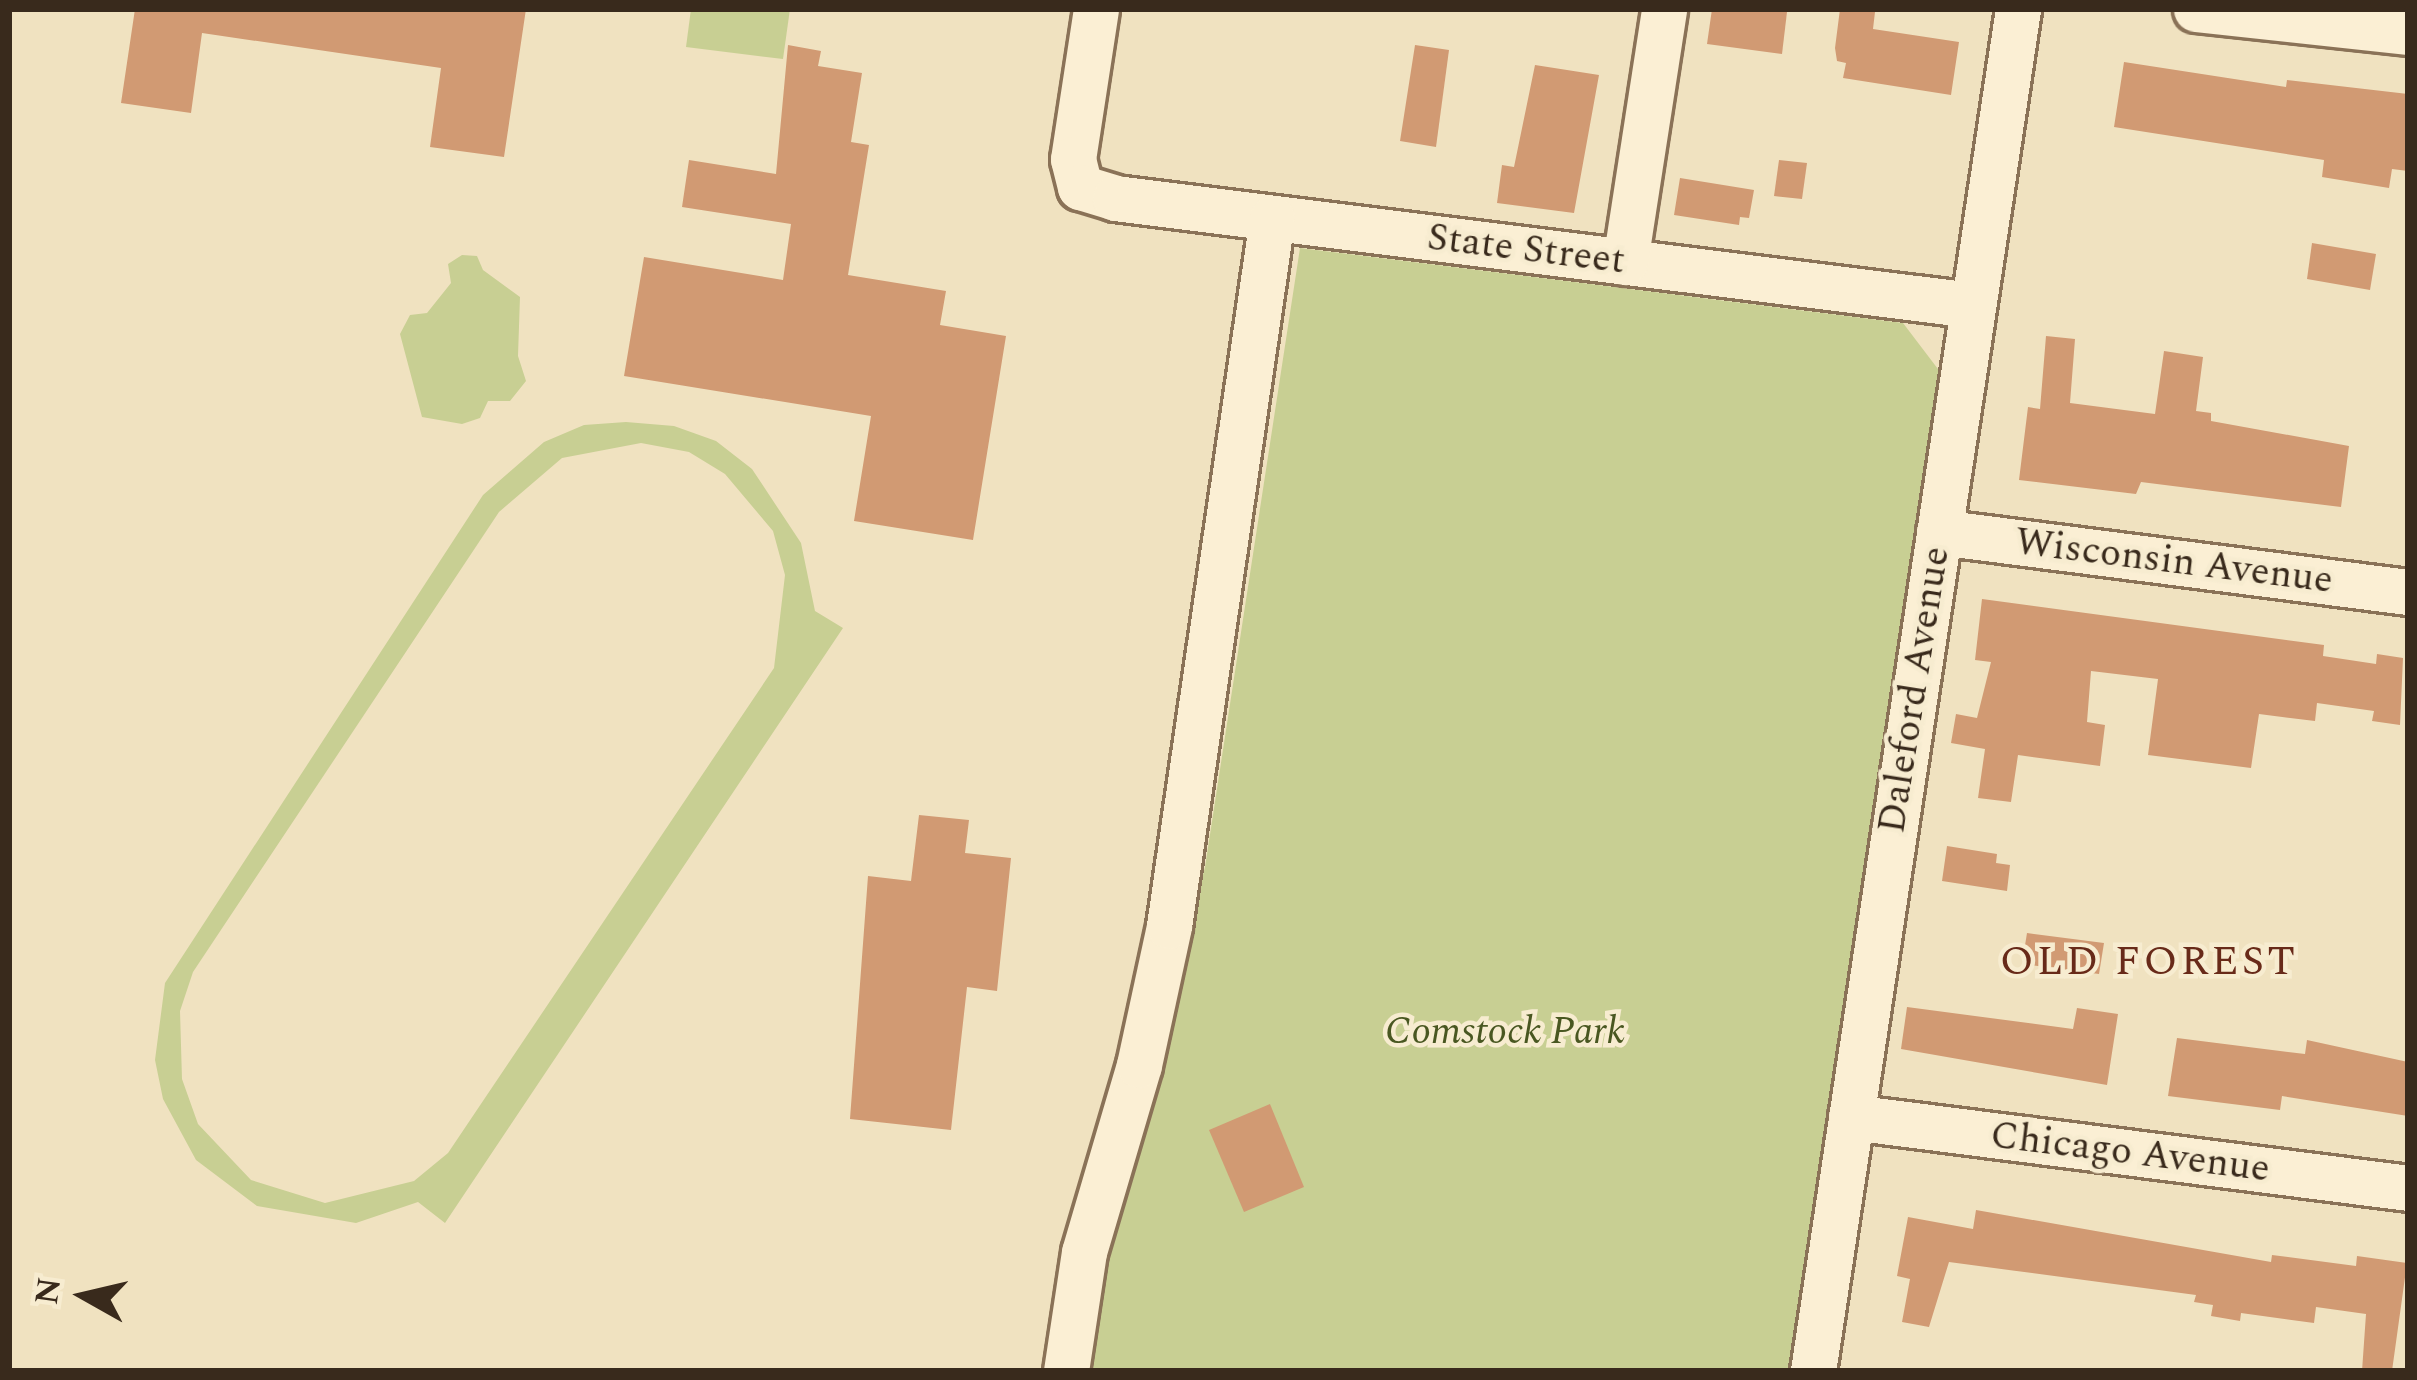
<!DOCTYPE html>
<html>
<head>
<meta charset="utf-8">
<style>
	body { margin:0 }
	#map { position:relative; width:2417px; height:1380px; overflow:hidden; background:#f0e2c0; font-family:Spectral,serif }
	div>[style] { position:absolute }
	.green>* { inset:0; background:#c8cf93 }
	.building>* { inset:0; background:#d19a73 }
	.roads { filter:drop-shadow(3px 0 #8a7257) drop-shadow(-3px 0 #8a7257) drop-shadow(0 3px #8a7257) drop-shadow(0 -3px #8a7257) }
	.minor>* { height:45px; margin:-22.5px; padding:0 22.5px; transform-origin:22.5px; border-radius:22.5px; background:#fbefd4 }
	span { translate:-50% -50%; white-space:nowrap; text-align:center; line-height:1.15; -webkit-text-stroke:9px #f7ecd0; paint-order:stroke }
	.street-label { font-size:39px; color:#392a1c }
	.park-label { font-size:39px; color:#495721; font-style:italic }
	.neighbourhood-label { font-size:42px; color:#682a19; letter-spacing:3px }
	.frame { position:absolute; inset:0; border:12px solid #392a1c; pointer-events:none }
	.north { position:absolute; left:24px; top:1236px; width:120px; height:120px; -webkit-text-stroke:9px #f7ecd0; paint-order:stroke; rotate:278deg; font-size:33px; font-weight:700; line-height:48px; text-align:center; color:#392a1c }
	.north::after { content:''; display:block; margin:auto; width:42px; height:54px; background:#392a1c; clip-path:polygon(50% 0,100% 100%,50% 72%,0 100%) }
</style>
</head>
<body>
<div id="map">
	<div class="green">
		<i style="clip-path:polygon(691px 9px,790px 9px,783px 59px,686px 47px)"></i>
		<i style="clip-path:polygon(1300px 248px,1903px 323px,1941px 373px,1791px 1371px,1084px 1371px,1098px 1280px,1205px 867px)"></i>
		<i style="clip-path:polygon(462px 255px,477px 256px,483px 270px,520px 297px,518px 356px,526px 381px,510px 401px,488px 401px,480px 418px,462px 424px,422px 417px,400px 334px,410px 315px,427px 313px,451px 283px,448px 264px)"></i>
		<i style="clip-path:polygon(evenodd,626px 422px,674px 426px,716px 441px,752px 469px,801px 543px,815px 611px,843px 628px,445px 1223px,418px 1202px,356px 1223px,257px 1206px,196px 1160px,163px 1099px,155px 1060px,165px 983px,483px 495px,544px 442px,584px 425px,626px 422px,641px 443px,689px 452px,725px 474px,773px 531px,785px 575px,774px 668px,448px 1153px,414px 1181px,325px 1203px,251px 1180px,198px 1124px,182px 1079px,180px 1011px,193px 972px,499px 512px,562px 458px,641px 443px)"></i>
	</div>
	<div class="building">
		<i style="clip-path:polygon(135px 9px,526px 9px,504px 157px,430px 147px,441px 68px,202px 33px,191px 113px,121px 103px)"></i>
		<i style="clip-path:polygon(1712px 9px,1787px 12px,1782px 54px,1707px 44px)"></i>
		<i style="clip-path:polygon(1840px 9px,1875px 12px,1873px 29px,1959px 42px,1951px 95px,1843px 78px,1846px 63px,1837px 61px,1835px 48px)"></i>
		<i style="clip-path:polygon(788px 45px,821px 51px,818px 66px,862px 73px,851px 142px,869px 145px,848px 275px,946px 291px,940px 325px,1006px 336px,973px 540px,854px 521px,871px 416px,624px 376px,644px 257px,783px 280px,791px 224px,682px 207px,689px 160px,776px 174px)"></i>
		<i style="clip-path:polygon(1415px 45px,1449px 50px,1436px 147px,1400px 141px)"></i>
		<i style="clip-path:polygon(2124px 62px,2286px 87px,2287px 80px,2408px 94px,2408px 171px,2392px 169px,2389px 188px,2322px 177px,2324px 160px,2114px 127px)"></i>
		<i style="clip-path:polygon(1535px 65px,1599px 75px,1574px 213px,1497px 203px,1502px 165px,1514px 167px)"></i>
		<i style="clip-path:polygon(1779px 160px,1807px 163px,1802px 199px,1774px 196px)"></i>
		<i style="clip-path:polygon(1680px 178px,1754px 190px,1749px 218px,1740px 217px,1739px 225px,1674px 215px)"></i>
		<i style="clip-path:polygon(2312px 243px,2376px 254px,2370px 290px,2307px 279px)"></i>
		<i style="clip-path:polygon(2046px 336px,2075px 339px,2070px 403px,2155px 414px,2164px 351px,2203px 357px,2196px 411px,2211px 413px,2211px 421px,2349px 446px,2341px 507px,2141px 482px,2136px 494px,2019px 480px,2028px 407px,2040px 409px)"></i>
		<i style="clip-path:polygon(1982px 599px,2324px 645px,2323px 656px,2376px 664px,2377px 654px,2403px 658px,2400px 725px,2372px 721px,2374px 711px,2317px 703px,2315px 721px,2259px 714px,2251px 768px,2148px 755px,2158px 679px,2091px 671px,2087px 722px,2105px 725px,2100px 766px,2018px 755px,2011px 802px,1978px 798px,1985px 749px,1951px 743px,1956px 714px,1977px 718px,1991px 662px,1975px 660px)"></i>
		<i style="clip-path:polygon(919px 815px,969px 820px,965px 853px,1011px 858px,997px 991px,967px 987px,951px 1130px,850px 1119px,868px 876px,911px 881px)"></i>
		<i style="clip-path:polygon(1947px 846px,1997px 854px,1996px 863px,2010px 865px,2007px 891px,1942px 881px)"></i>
		<i style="clip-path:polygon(2027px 933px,2104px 943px,2099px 974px,2022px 964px)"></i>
		<i style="clip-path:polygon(1907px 1007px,2073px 1029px,2077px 1008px,2118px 1014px,2107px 1085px,1901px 1049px)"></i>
		<i style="clip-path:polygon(2177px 1038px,2305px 1054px,2307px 1040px,2408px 1062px,2408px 1116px,2282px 1096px,2280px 1110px,2168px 1096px)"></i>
		<i style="clip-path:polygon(1270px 1104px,1304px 1187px,1244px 1212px,1209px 1130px)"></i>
		<i style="clip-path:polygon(1976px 1210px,2271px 1262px,2272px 1255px,2356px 1266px,2357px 1256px,2407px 1263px,2392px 1371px,2362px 1371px,2366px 1314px,2316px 1307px,2314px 1323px,2241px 1313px,2240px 1321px,2211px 1316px,2213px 1305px,2194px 1302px,2196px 1295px,1949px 1262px,1929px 1327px,1902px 1322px,1910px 1279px,1897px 1276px,1908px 1217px,1973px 1229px)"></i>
	</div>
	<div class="roads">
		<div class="minor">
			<i style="left:1096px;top:9px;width:152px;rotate:98.7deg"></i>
			<i style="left:1073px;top:159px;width:29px;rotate:76deg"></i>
			<i style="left:1080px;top:187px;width:37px;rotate:17deg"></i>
			<i style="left:1115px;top:198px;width:864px;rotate:7.12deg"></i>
			<i style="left:2196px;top:9px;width:213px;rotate:6.2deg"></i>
			<i style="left:1625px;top:262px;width:256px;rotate:-81.2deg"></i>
			<i style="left:1939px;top:532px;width:473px;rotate:7.3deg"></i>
			<i style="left:1851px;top:1117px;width:562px;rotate:7.26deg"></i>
			<i style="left:1066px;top:1371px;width:120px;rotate:-81.4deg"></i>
			<i style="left:1084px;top:1252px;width:195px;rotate:-73.6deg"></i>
			<i style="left:1139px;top:1065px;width:142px;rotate:-77.8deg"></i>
			<i style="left:1169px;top:926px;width:715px;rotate:-81.72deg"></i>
			<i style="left:1813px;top:1371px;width:1377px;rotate:-81.44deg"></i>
		</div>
	</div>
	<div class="street-label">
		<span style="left:1526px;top:250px;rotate:7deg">State Street</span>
		<span style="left:2174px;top:562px;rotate:7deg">Wisconsin Avenue</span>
		<span style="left:1915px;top:690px;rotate:-81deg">Daleford Avenue</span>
		<span style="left:2130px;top:1153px;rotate:7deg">Chicago Avenue</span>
	</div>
	<div class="park-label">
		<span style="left:1505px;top:1032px">Comstock Park</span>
	</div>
	<div class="neighbourhood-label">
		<span style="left:2149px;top:962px">OLD FOREST</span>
	</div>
	<div class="frame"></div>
	<div class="north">N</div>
</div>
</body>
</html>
